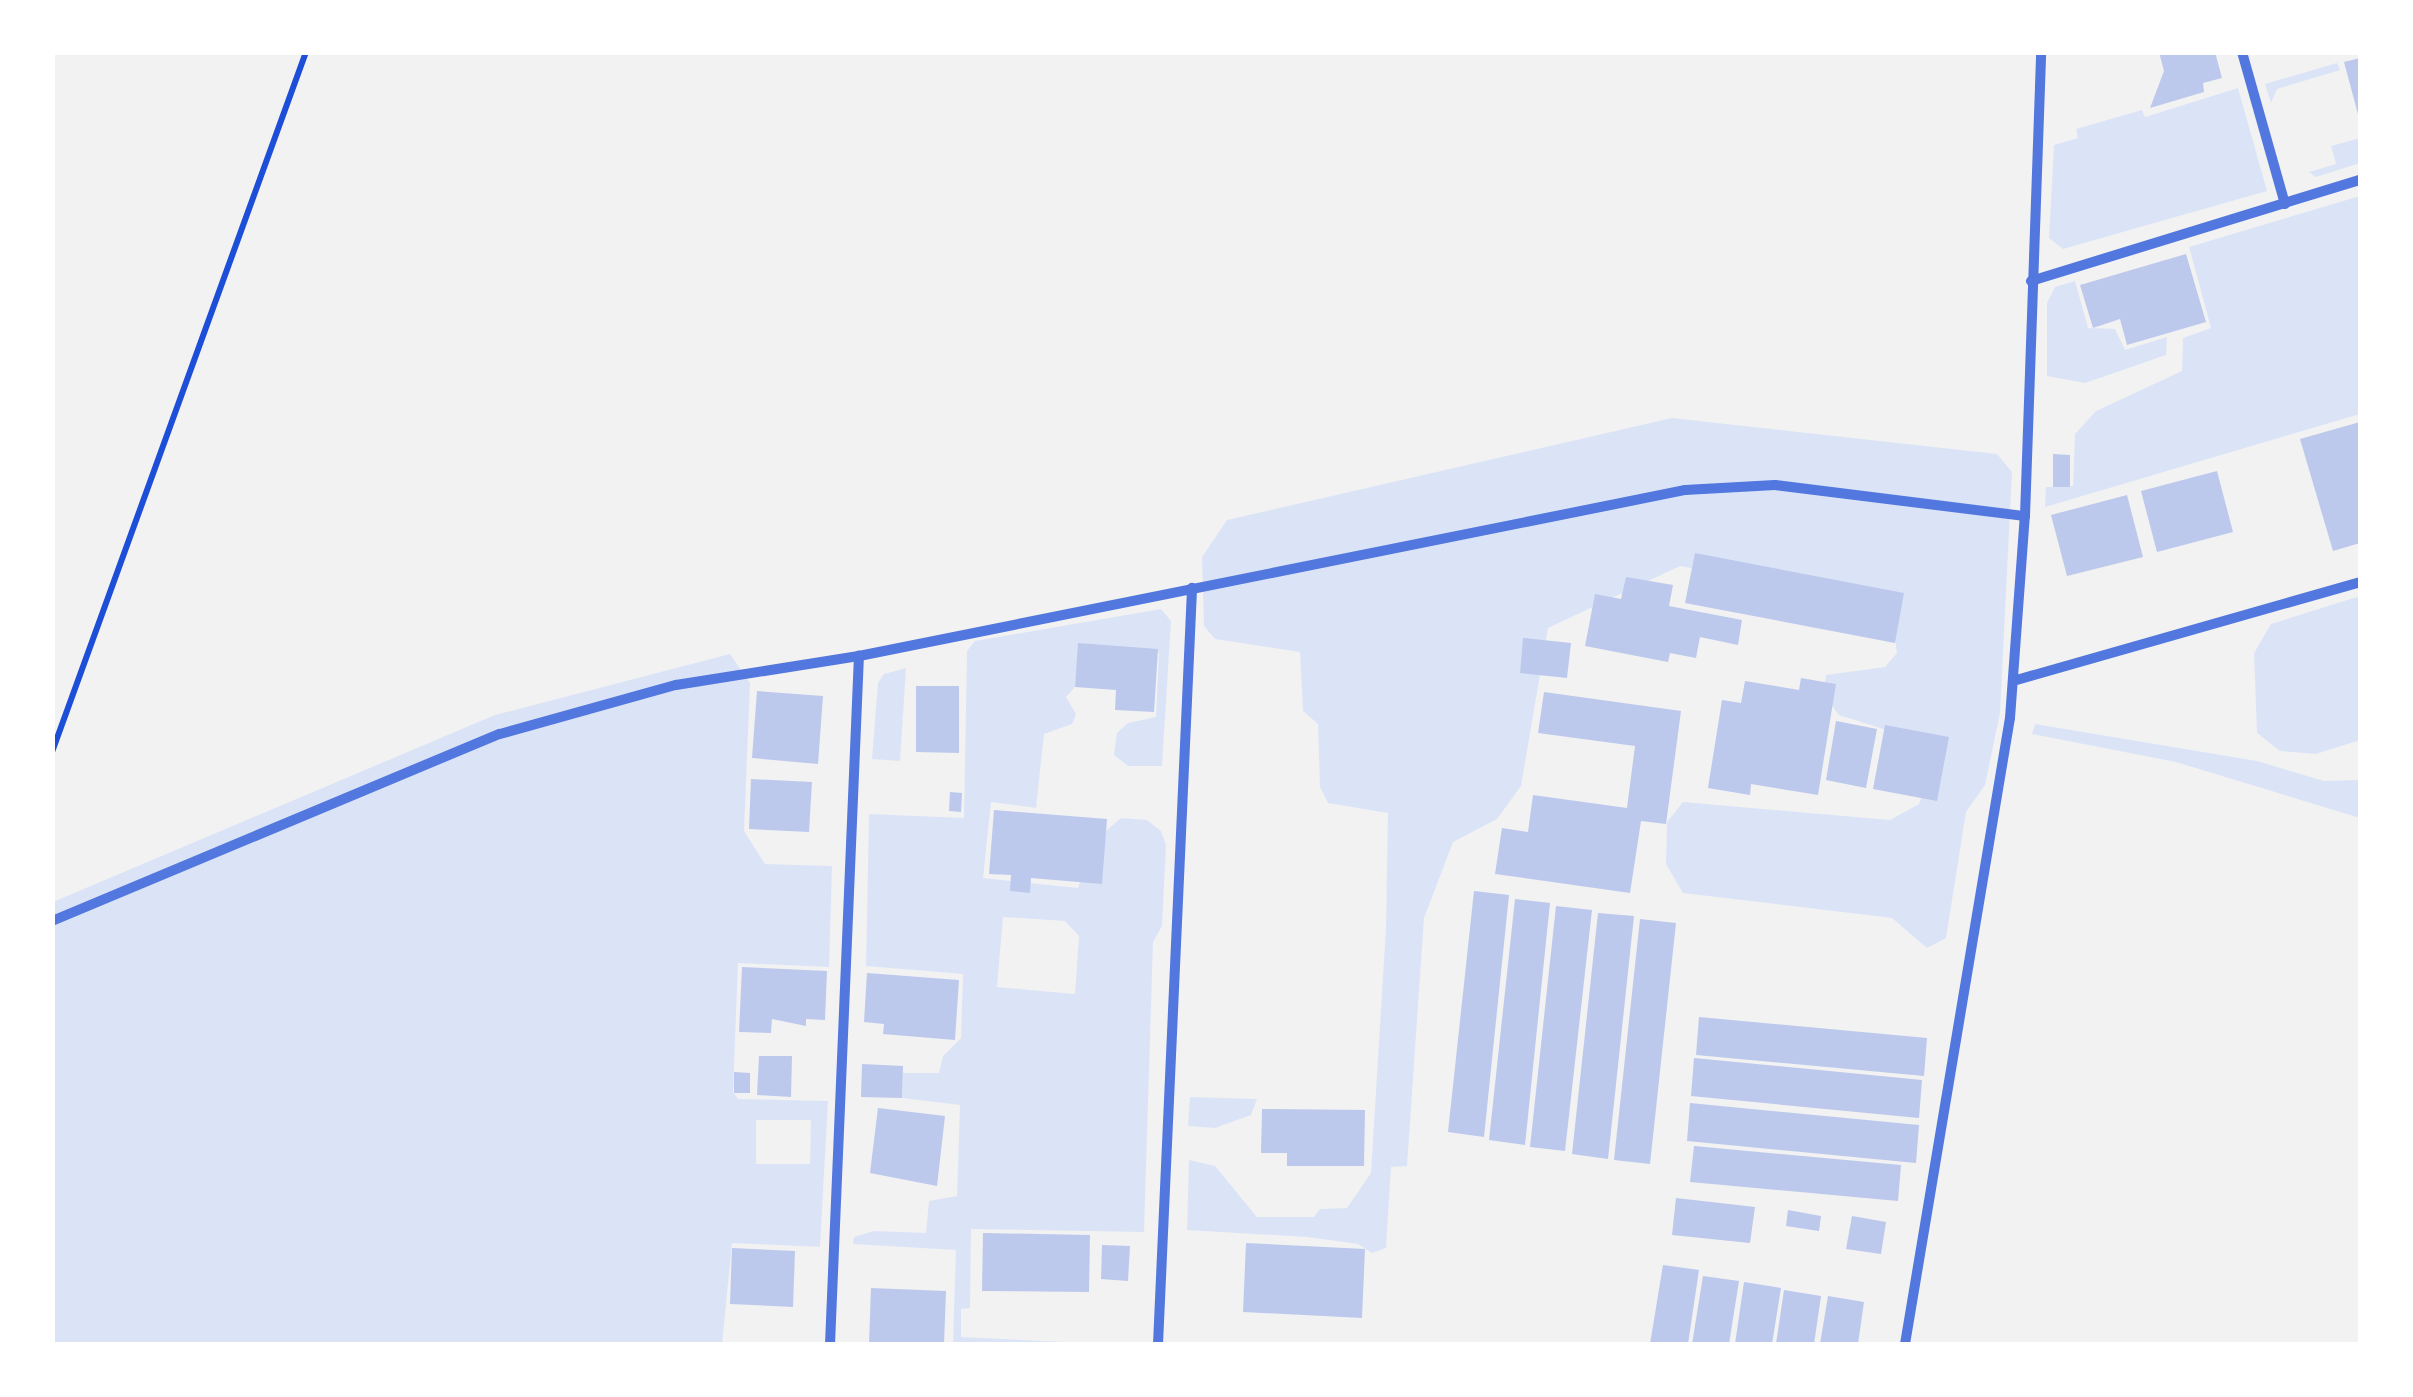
<!DOCTYPE html>
<html>
<head>
<meta charset="utf-8">
<style>
	body { margin:0 }
	#map { position:relative; width:2413px; height:1397px; overflow:hidden; background:#f2f2f2; font-family:"Zilla Slab",serif }
	div>[style] { position:absolute }
	.green>* { inset:0; background:#dbe4f7 }
	.building>* { inset:0; background:#bdc9ec }
	.path>* { height:6px; margin:-3px; padding:0 3px; transform-origin:3px; border-radius:3px; background:#1d4ed8 }
	.minor>* { height:10px; margin:-5px; padding:0 5px; transform-origin:5px; border-radius:5px; background:#5277de }
	span { translate:-50% -50%; white-space:nowrap; text-align:center; line-height:1.15; -webkit-text-stroke:9px #fff; paint-order:stroke }
	.frame { position:absolute; inset:0; border:55px solid #fff; pointer-events:none }
</style>
</head>
<body>
<div id="map">
	<div class="green">
		<i style="clip-path:polygon(2337px 63px,2340px 70px,2277px 89px,2271px 103px,2265px 84px)"></i>
		<i style="clip-path:polygon(2238px 88px,2267px 191px,2063px 249px,2049px 238px,2054px 145px,2078px 138px,2076px 129px,2142px 110px,2145px 117px)"></i>
		<i style="clip-path:polygon(2360px 138px,2360px 163px,2316px 177px,2309px 172px,2336px 164px,2331px 146px)"></i>
		<i style="clip-path:polygon(2360px 196px,2360px 414px,2045px 507px,2046px 487px,2073px 486px,2075px 434px,2096px 411px,2182px 371px,2183px 338px,2211px 328px,2189px 247px)"></i>
		<i style="clip-path:polygon(2075px 281px,2088px 328px,2115px 329px,2125px 350px,2167px 337px,2166px 355px,2085px 383px,2047px 376px,2047px 303px,2055px 287px)"></i>
		<i style="clip-path:polygon(1672px 418px,1997px 454px,2012px 472px,2000px 713px,1985px 785px,1966px 812px,1946px 938px,1927px 948px,1892px 918px,1683px 893px,1666px 864px,1667px 822px,1683px 802px,1890px 820px,1919px 804px,1937px 757px,1921px 741px,1839px 715px,1823px 695px,1826px 675px,1885px 667px,1897px 653px,1890px 604px,1680px 566px,1548px 628px,1521px 786px,1497px 819px,1453px 842px,1424px 918px,1407px 1166px,1391px 1167px,1386px 1248px,1372px 1253px,1358px 1244px,1307px 1237px,1187px 1230px,1189px 1160px,1215px 1166px,1257px 1217px,1314px 1217px,1320px 1209px,1347px 1208px,1371px 1173px,1386px 927px,1388px 813px,1328px 803px,1320px 787px,1318px 724px,1303px 711px,1300px 652px,1215px 639px,1204px 626px,1202px 557px,1227px 520px)"></i>
		<i style="clip-path:polygon(2360px 596px,2360px 740px,2316px 754px,2280px 751px,2257px 733px,2254px 653px,2271px 624px)"></i>
		<i style="clip-path:polygon(evenodd,1161px 609px,1171px 621px,1162px 766px,1128px 766px,1114px 755px,1117px 733px,1128px 723px,1156px 717px,1159px 653px,1079px 643px,1075px 687px,1066px 697px,1076px 714px,1072px 724px,1044px 734px,1036px 808px,991px 802px,983px 878px,1078px 888px,1092px 843px,1121px 818px,1147px 820px,1161px 831px,1166px 845px,1162px 926px,1153px 942px,1144px 1232px,971px 1229px,970px 1308px,961px 1309px,961px 1337px,1107px 1344px,953px 1343px,956px 1250px,853px 1244px,854px 1237px,874px 1231px,926px 1233px,929px 1201px,957px 1196px,960px 1105px,902px 1098px,903px 1073px,939px 1073px,943px 1056px,961px 1038px,963px 974px,866px 966px,869px 814px,964px 818px,967px 651px,975px 641px,1161px 609px,1003px 917px,1065px 921px,1079px 936px,1075px 994px,997px 987px,1003px 917px)"></i>
		<i style="clip-path:polygon(evenodd,730px 654px,750px 683px,744px 831px,765px 864px,832px 866px,829px 967px,738px 963px,733px 1092px,738px 1099px,828px 1101px,820px 1247px,732px 1243px,722px 1344px,53px 1344px,53px 902px,495px 715px,730px 654px,756px 1120px,811px 1120px,810px 1164px,756px 1164px,756px 1120px)"></i>
		<i style="clip-path:polygon(906px 668px,900px 761px,872px 759px,878px 683px,884px 674px)"></i>
		<i style="clip-path:polygon(2035px 724px,2257px 761px,2324px 781px,2360px 780px,2360px 818px,2176px 762px,2032px 734px)"></i>
		<i style="clip-path:polygon(1190px 1097px,1257px 1099px,1251px 1115px,1215px 1128px,1188px 1126px)"></i>
	</div>
	<div class="building">
		<i style="clip-path:polygon(2159px 52px,2215px 52px,2222px 78px,2203px 83px,2204px 92px,2150px 108px,2164px 71px)"></i>
		<i style="clip-path:polygon(2360px 58px,2360px 118px,2359px 118px,2344px 62px)"></i>
		<i style="clip-path:polygon(2186px 254px,2206px 322px,2127px 345px,2120px 319px,2093px 328px,2080px 285px)"></i>
		<i style="clip-path:polygon(2360px 422px,2360px 543px,2333px 551px,2300px 439px)"></i>
		<i style="clip-path:polygon(2053px 454px,2070px 455px,2070px 487px,2053px 487px)"></i>
		<i style="clip-path:polygon(2217px 471px,2233px 532px,2157px 552px,2141px 491px)"></i>
		<i style="clip-path:polygon(2127px 495px,2143px 557px,2067px 576px,2051px 515px)"></i>
		<i style="clip-path:polygon(1695px 553px,1904px 593px,1895px 643px,1685px 603px)"></i>
		<i style="clip-path:polygon(1626px 577px,1673px 585px,1669px 606px,1742px 620px,1738px 645px,1700px 637px,1696px 658px,1670px 653px,1668px 662px,1585px 646px,1595px 594px,1621px 599px)"></i>
		<i style="clip-path:polygon(1523px 638px,1571px 643px,1567px 678px,1520px 673px)"></i>
		<i style="clip-path:polygon(1078px 643px,1158px 649px,1154px 712px,1115px 710px,1116px 690px,1075px 687px)"></i>
		<i style="clip-path:polygon(1801px 678px,1836px 684px,1818px 795px,1751px 784px,1750px 795px,1708px 788px,1722px 700px,1741px 703px,1745px 681px,1799px 690px)"></i>
		<i style="clip-path:polygon(916px 686px,959px 686px,959px 753px,916px 752px)"></i>
		<i style="clip-path:polygon(757px 691px,823px 696px,818px 764px,752px 758px)"></i>
		<i style="clip-path:polygon(1544px 692px,1681px 711px,1666px 824px,1641px 821px,1630px 893px,1495px 874px,1502px 828px,1528px 832px,1533px 795px,1627px 808px,1635px 746px,1538px 733px)"></i>
		<i style="clip-path:polygon(1836px 721px,1877px 729px,1866px 788px,1826px 780px)"></i>
		<i style="clip-path:polygon(1885px 725px,1949px 737px,1937px 801px,1873px 789px)"></i>
		<i style="clip-path:polygon(751px 779px,812px 782px,809px 832px,749px 829px)"></i>
		<i style="clip-path:polygon(950px 792px,962px 793px,961px 812px,949px 811px)"></i>
		<i style="clip-path:polygon(994px 810px,1107px 819px,1102px 884px,1031px 878px,1030px 893px,1010px 891px,1011px 875px,989px 874px)"></i>
		<i style="clip-path:polygon(1474px 891px,1509px 895px,1484px 1137px,1448px 1132px)"></i>
		<i style="clip-path:polygon(1515px 899px,1550px 903px,1525px 1145px,1489px 1140px)"></i>
		<i style="clip-path:polygon(1556px 906px,1592px 910px,1565px 1151px,1530px 1147px)"></i>
		<i style="clip-path:polygon(1598px 913px,1634px 916px,1608px 1159px,1572px 1154px)"></i>
		<i style="clip-path:polygon(1640px 919px,1676px 923px,1650px 1164px,1614px 1160px)"></i>
		<i style="clip-path:polygon(742px 967px,827px 971px,825px 1020px,806px 1019px,806px 1026px,772px 1019px,771px 1033px,739px 1032px)"></i>
		<i style="clip-path:polygon(867px 973px,959px 980px,955px 1040px,883px 1034px,884px 1024px,864px 1022px)"></i>
		<i style="clip-path:polygon(1699px 1017px,1927px 1038px,1924px 1076px,1696px 1055px)"></i>
		<i style="clip-path:polygon(759px 1056px,792px 1056px,791px 1097px,757px 1095px)"></i>
		<i style="clip-path:polygon(1694px 1058px,1922px 1080px,1919px 1118px,1691px 1096px)"></i>
		<i style="clip-path:polygon(862px 1064px,903px 1066px,902px 1098px,861px 1097px)"></i>
		<i style="clip-path:polygon(734px 1072px,750px 1073px,750px 1093px,734px 1093px)"></i>
		<i style="clip-path:polygon(1690px 1103px,1919px 1125px,1916px 1163px,1687px 1141px)"></i>
		<i style="clip-path:polygon(878px 1108px,945px 1116px,937px 1186px,870px 1173px)"></i>
		<i style="clip-path:polygon(1262px 1109px,1365px 1110px,1364px 1166px,1287px 1166px,1287px 1153px,1261px 1153px)"></i>
		<i style="clip-path:polygon(1694px 1146px,1901px 1165px,1898px 1201px,1690px 1182px)"></i>
		<i style="clip-path:polygon(1676px 1198px,1755px 1207px,1750px 1243px,1672px 1235px)"></i>
		<i style="clip-path:polygon(1788px 1210px,1821px 1216px,1819px 1231px,1786px 1226px)"></i>
		<i style="clip-path:polygon(1852px 1216px,1886px 1222px,1881px 1254px,1846px 1249px)"></i>
		<i style="clip-path:polygon(983px 1233px,1090px 1235px,1089px 1292px,982px 1291px)"></i>
		<i style="clip-path:polygon(1246px 1243px,1365px 1249px,1362px 1318px,1243px 1312px)"></i>
		<i style="clip-path:polygon(1102px 1245px,1130px 1246px,1128px 1281px,1101px 1279px)"></i>
		<i style="clip-path:polygon(732px 1248px,795px 1251px,793px 1307px,730px 1304px)"></i>
		<i style="clip-path:polygon(1663px 1265px,1699px 1270px,1688px 1344px,1650px 1344px)"></i>
		<i style="clip-path:polygon(1703px 1276px,1739px 1281px,1729px 1344px,1692px 1344px)"></i>
		<i style="clip-path:polygon(1744px 1282px,1781px 1288px,1772px 1344px,1735px 1344px)"></i>
		<i style="clip-path:polygon(871px 1288px,946px 1291px,944px 1344px,869px 1344px)"></i>
		<i style="clip-path:polygon(1784px 1290px,1821px 1296px,1814px 1344px,1776px 1344px)"></i>
		<i style="clip-path:polygon(1828px 1296px,1864px 1302px,1858px 1344px,1820px 1344px)"></i>
	</div>
	<div class="path">
		<i style="left:52px;top:752px;width:745px;rotate:-70.06deg"></i>
	</div>
	<div class="minor">
		<i style="left:2242px;top:52px;width:158px;rotate:74.2deg"></i>
		<i style="left:2031px;top:281px;width:344px;rotate:-17.1deg"></i>
		<i style="left:2013px;top:681px;width:361px;rotate:-15.9deg"></i>
		<i style="left:52px;top:921px;width:485px;rotate:-22.7deg"></i>
		<i style="left:500px;top:734px;width:183px;rotate:-15.6deg"></i>
		<i style="left:676px;top:685px;width:185px;rotate:-9deg"></i>
		<i style="left:859px;top:656px;width:843px;rotate:-11.36deg"></i>
		<i style="left:1685px;top:490px;width:90px;rotate:-3.2deg"></i>
		<i style="left:1775px;top:485px;width:252px;rotate:7.1deg"></i>
		<i style="left:830px;top:1344px;width:689px;rotate:-87.59deg"></i>
		<i style="left:1158px;top:1344px;width:757px;rotate:-87.42deg"></i>
		<i style="left:1905px;top:1344px;width:635px;rotate:-80.48deg"></i>
		<i style="left:2010px;top:718px;width:203px;rotate:-85.8deg"></i>
		<i style="left:2025px;top:516px;width:464px;rotate:-88deg"></i>
	</div>
	<div class="frame"></div>
</div>
</body>
</html>
